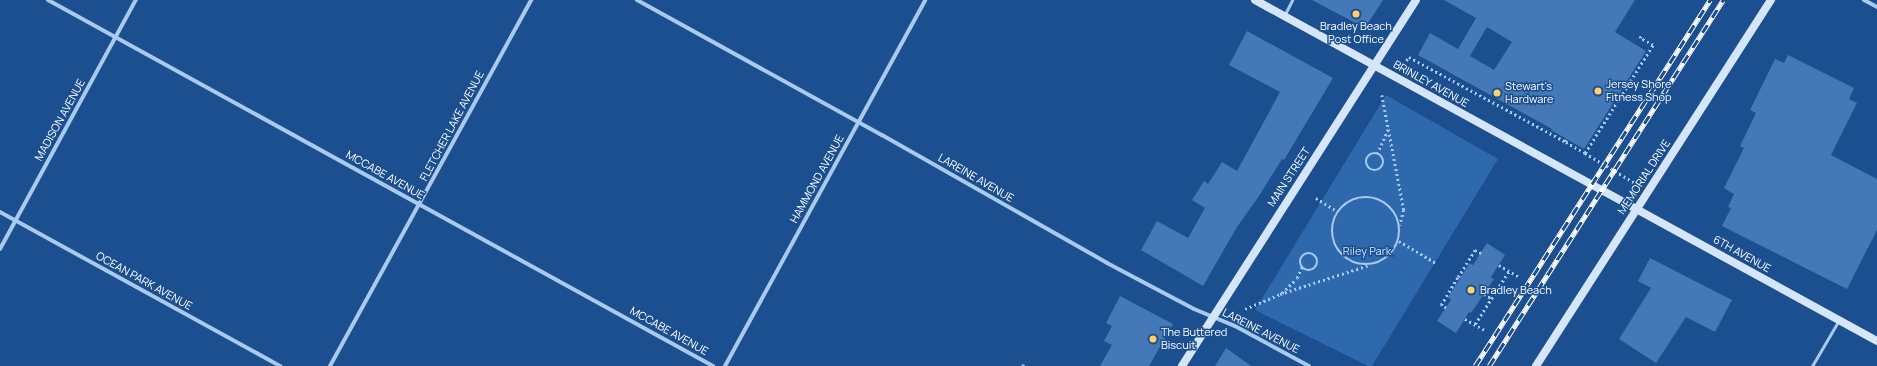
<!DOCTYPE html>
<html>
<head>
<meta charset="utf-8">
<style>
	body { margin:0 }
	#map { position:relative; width:1877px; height:366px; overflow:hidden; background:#1b4f8f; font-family:Manrope,sans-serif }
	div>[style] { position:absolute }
	.green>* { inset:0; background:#2e69ad }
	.building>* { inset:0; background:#4478b7 }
	.path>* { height:2.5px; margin-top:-1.25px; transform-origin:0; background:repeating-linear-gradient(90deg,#a9c9ee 0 2px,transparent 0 5px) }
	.path>.ring { margin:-1.25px; padding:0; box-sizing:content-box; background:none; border:2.5px solid #a9c9ee; border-radius:50% }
	.lane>* { height:3px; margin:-1.5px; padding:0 1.5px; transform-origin:1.5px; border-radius:1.5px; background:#a9c9ee }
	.street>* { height:4px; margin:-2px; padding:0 2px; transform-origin:2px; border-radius:2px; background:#a9c9ee }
	.secondary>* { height:8px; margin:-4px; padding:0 4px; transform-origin:4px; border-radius:4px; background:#d6e6fa }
	.rail>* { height:4.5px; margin-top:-2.25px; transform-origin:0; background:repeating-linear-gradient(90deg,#1b4f8f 0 9px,#fff 0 18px); box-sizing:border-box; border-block:1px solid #fff }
	.dots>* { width:11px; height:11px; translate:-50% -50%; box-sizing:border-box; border:2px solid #1b4f8f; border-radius:50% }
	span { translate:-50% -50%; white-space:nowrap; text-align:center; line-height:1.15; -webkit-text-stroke:3px #1b4f8f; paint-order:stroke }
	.poi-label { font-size:11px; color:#fff }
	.left { translate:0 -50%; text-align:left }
	.street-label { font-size:11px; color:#fff }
	.park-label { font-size:11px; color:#cfe3fa }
</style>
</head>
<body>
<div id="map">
	<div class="green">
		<i style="clip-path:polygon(1386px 95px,1498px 159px,1372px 366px,1368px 366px,1255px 310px)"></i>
	</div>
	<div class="building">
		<i style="clip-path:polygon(1312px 0,1383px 0,1365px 28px)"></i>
		<i style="clip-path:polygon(evenodd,1444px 0,1635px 0,1615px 32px,1646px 51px,1584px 149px,1551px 130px,1552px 129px,1418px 55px,1430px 33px,1458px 49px,1476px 18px,1444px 0,1487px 27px,1512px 42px,1494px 70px,1470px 56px,1487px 27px)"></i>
		<i style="clip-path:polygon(1247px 31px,1333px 78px,1284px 160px,1282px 159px,1259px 196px,1237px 227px,1203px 286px,1141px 250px,1157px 221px,1188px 238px,1205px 208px,1192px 200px,1204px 181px,1208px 184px,1222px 162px,1237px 171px,1280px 92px,1229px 65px)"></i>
		<i style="clip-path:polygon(1788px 55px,1854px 88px,1849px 99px,1857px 103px,1831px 155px,1877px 179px,1877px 230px,1847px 289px,1722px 226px,1731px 208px,1728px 207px,1734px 194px,1724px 188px,1744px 148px,1740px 146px,1756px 113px,1750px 110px,1775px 59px,1784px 63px)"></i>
		<i style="clip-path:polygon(1487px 243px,1505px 255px,1491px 277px,1494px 279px,1471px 313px,1469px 312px,1456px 333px,1437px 321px,1451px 300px,1448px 297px,1470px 263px,1473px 265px)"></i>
		<i style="clip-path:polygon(1650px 258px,1732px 300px,1715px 332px,1686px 317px,1656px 363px,1619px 339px,1651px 288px,1638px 281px)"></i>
		<i style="clip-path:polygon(1120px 296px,1173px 324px,1149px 366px,1100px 366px,1112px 345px,1104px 341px,1112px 326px,1106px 323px)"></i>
		<i style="clip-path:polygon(1226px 348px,1251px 366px,1215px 366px)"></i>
	</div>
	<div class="path">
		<i style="left:1403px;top:64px;width:9px;rotate:-49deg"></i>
		<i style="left:1409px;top:57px;width:179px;rotate:28.4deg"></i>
		<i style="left:1382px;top:95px;width:117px;rotate:79.2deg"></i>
		<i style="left:1404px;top:210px;width:16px;rotate:105deg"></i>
		<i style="left:1567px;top:140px;width:2px;rotate:117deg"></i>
		<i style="left:1566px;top:142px;width:22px;rotate:30deg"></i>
		<i style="left:1585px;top:153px;width:128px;rotate:-57.8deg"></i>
		<i style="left:1653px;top:45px;width:15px;rotate:-152deg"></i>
		<i style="left:1640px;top:38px;width:5px;rotate:-68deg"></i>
		<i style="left:1585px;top:153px;width:58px;rotate:31deg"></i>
		<i class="ring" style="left:1366px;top:153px;width:15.5px;height:15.5px"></i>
		<i style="left:1377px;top:154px;width:27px;rotate:-66deg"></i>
		<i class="ring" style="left:1332px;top:197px;width:65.5px;height:65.5px"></i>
		<i style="left:1316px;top:198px;width:26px;rotate:32deg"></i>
		<i style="left:1399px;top:241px;width:43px;rotate:30.7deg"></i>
		<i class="ring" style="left:1300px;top:253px;width:15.5px;height:15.5px"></i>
		<i style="left:1499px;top:265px;width:23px;rotate:31deg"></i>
		<i style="left:1282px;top:293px;width:21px;rotate:-45deg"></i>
		<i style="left:1297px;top:278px;width:12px;rotate:-66deg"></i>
		<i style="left:1484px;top:294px;width:8px;rotate:30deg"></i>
		<i style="left:1446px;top:308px;width:6px;rotate:-149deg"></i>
		<i style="left:1441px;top:305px;width:33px;rotate:-59deg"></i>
		<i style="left:1458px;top:277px;width:32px;rotate:-58deg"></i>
		<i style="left:1475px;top:250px;width:7px;rotate:27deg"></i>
		<i style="left:1245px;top:309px;width:38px;rotate:-23deg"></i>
		<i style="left:1280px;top:294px;width:94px;rotate:-18deg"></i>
		<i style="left:1465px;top:319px;width:23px;rotate:29deg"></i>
		<i style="left:1475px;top:324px;width:63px;rotate:-57.3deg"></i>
	</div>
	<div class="lane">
		<i style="left:1285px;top:14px;width:16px;rotate:-63deg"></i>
		<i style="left:1022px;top:366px;width:1px;rotate:-45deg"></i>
		<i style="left:1812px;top:366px;width:53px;rotate:-59.6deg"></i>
	</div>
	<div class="street">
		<i style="left:48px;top:0;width:759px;rotate:28.83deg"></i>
		<i style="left:637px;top:0;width:280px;rotate:28.9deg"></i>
		<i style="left:882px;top:135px;width:259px;rotate:29.6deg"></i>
		<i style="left:1107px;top:263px;width:98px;rotate:27.9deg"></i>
		<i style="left:1194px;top:309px;width:44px;rotate:22.5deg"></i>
		<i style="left:1235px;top:326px;width:84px;rotate:28.4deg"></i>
		<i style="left:1864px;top:0;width:15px;rotate:28deg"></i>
		<i style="left:0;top:212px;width:320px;rotate:28.8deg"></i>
		<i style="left:0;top:249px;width:284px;rotate:-61.4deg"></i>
		<i style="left:330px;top:366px;width:418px;rotate:-61.2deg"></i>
		<i style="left:725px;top:366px;width:417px;rotate:-61.3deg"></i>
	</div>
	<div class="secondary">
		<i style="left:1255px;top:0;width:709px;rotate:28.73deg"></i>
		<i style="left:1182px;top:366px;width:434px;rotate:-57.4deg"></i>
		<i style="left:1536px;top:366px;width:435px;rotate:-57.3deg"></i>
	</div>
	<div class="rail">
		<i style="left:1475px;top:366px;width:435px;rotate:-57.3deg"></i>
		<i style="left:1489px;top:366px;width:434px;rotate:-57.4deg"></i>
	</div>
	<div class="dots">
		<i style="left:1356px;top:14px;background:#ffd166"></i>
		<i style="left:1598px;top:91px;background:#ffd166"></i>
		<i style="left:1497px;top:93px;background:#ffd166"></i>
		<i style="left:1471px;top:290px;background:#ffd166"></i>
		<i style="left:1153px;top:339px;background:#ffd166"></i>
	</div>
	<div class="poi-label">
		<span style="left:1356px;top:33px">Bradley Beach<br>Post Office</span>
		<span class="left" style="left:1606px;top:91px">Jersey Shore<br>Fitness Shop</span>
		<span class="left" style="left:1505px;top:93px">Stewart's<br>Hardware</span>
		<span class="left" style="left:1480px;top:290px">Bradley Beach</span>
		<span class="left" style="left:1161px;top:339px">The Buttered<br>Biscuit</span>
	</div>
	<div class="street-label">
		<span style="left:1431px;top:84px;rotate:29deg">BRINLEY AVENUE</span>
		<span style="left:60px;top:120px;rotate:-61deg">MADISON AVENUE</span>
		<span style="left:452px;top:126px;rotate:-62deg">FLETCHER LAKE AVENUE</span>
		<span style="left:385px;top:175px;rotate:29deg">MCCABE AVENUE</span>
		<span style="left:1289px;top:177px;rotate:-57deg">MAIN STREET</span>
		<span style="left:1644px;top:177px;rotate:-57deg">MEMORIAL DRIVE</span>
		<span style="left:976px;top:178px;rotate:30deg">LAREINE AVENUE</span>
		<span style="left:817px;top:179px;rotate:-61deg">HAMMOND AVENUE</span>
		<span style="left:1742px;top:254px;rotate:29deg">6TH AVENUE</span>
		<span style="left:144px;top:281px;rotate:29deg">OCEAN PARK AVENUE</span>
		<span style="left:669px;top:331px;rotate:29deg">MCCABE AVENUE</span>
		<span style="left:1261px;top:331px;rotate:27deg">LAREINE AVENUE</span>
	</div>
	<div class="park-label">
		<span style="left:1367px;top:251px">Riley Park</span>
	</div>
</div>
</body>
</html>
